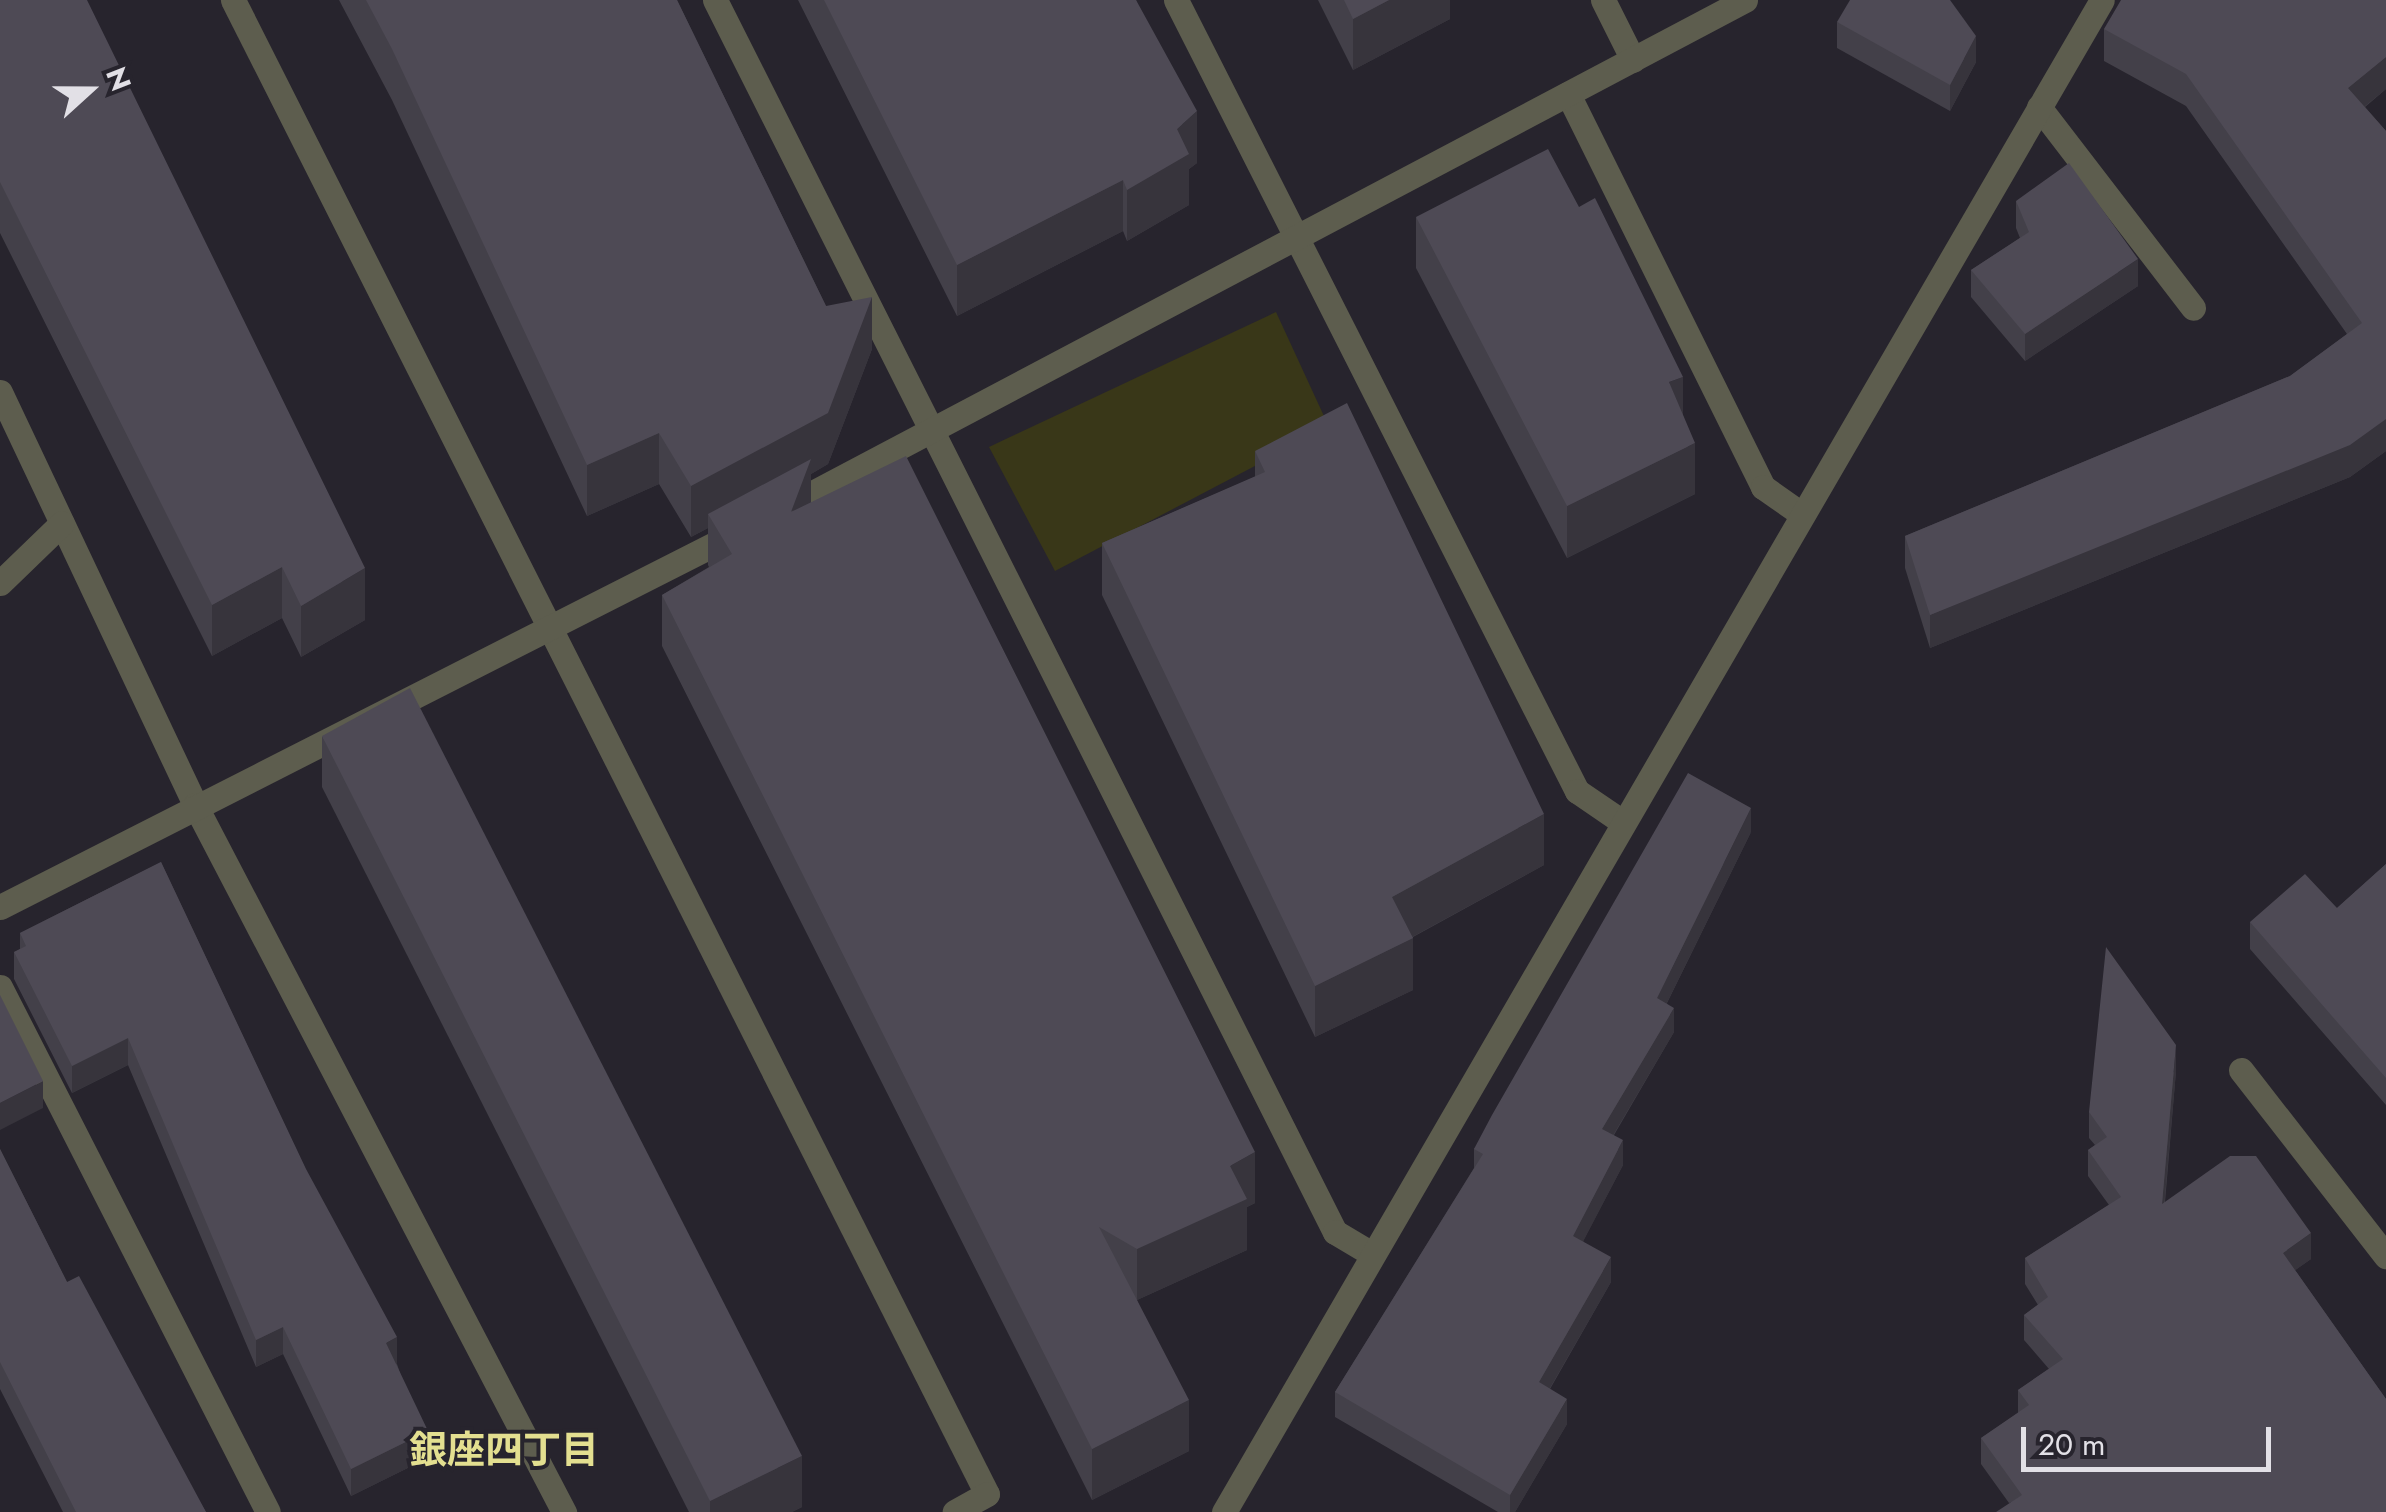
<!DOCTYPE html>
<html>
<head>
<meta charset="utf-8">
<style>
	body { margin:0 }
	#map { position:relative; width:2386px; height:1512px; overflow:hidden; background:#27242d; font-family:Jost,"Noto Sans JP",sans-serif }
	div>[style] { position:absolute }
	.green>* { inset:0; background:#393718 }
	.minor>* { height:25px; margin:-12.5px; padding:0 12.5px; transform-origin:12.5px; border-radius:12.5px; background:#5d5d4e }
	.wall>* { inset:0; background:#434049 }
	.shaded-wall>* { inset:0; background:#37343c }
	.building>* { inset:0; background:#4e4a55 }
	span { translate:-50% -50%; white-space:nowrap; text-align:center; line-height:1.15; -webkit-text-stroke:8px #27242d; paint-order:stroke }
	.neighbourhood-label { font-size:38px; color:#e3df90; font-weight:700 }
	.north { position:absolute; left:40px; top:40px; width:100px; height:100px; -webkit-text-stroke:8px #27242d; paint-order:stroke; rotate:69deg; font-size:28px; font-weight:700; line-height:40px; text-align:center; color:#e2e0e6 }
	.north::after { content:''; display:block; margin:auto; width:35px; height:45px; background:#e2e0e6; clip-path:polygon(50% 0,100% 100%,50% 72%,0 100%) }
	.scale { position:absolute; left:2021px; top:1427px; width:250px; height:45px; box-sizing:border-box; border:5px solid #e2e0e6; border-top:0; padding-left:12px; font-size:30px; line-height:35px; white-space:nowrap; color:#e2e0e6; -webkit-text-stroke:8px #27242d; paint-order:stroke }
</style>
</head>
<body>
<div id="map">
	<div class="green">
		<i style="clip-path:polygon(1276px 312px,1329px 427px,1055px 571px,989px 447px)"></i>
	</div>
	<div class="minor">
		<i style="left:233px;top:0;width:1673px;rotate:63.22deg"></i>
		<i style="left:987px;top:1494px;width:37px;rotate:151deg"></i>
		<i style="left:715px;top:0;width:1379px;rotate:63.29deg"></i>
		<i style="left:1335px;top:1232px;width:43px;rotate:30.7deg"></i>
		<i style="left:1176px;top:0;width:887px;rotate:63.12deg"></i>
		<i style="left:1577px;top:791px;width:53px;rotate:34.3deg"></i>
		<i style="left:1603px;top:0;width:67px;rotate:63.4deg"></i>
		<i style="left:1568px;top:94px;width:439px;rotate:63.6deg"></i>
		<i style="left:1763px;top:487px;width:45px;rotate:35.1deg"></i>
		<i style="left:2039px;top:107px;width:253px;rotate:52.5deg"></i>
		<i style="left:0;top:392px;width:457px;rotate:64.7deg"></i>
		<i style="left:195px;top:805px;width:798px;rotate:62.44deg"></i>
		<i style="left:784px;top:508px;width:1087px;rotate:-27.86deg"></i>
		<i style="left:0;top:583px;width:86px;rotate:-44.1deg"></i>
		<i style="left:0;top:907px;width:826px;rotate:-26.94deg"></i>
		<i style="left:0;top:987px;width:589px;rotate:62.96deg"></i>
		<i style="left:2241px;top:1070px;width:236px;rotate:52.1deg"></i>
		<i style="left:1224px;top:1512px;width:1748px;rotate:-59.86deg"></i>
	</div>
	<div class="wall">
		<i style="clip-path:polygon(0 0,365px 620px,301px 657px,282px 618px,212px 656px,0 233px)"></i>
		<i style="clip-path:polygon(339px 0,677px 0,826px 306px,872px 349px,828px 464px,811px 474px,811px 502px,1255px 1203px,1247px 1207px,1247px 1250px,1137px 1300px,1189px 1451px,1092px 1500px,662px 646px,662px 595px,709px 567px,708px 565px,708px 528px,691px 537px,659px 484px,587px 516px,392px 100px)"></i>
		<i style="clip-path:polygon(798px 0,1136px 0,1197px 163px,1189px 169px,1189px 205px,1127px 241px,1123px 231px,957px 316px)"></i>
		<i style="clip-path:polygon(1318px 0,1450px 0,1450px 19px,1353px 70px)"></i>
		<i style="clip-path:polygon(2386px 0,2386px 89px,2365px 107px,2386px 131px,2386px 451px,2350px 477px,1930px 648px,1905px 568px,1905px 536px,2290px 376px,2347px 334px,2186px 106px,2104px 61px,2104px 29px)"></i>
		<i style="clip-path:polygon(1837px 22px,1976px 62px,1950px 111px,1837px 48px)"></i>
		<i style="clip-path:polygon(2016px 201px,2138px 286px,2025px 361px,1971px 297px,1971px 270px,2020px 238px,2016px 228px)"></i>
		<i style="clip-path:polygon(1416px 217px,1683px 415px,1695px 494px,1567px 558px,1416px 268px)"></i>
		<i style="clip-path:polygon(1255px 451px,1544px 865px,1413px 937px,1413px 990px,1315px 1037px,1102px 595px,1102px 543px,1255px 477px)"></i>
		<i style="clip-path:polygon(322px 736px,802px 1507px,792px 1512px,689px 1512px,322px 787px)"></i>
		<i style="clip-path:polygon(1751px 832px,1667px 1003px,1674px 1032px,1614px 1135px,1623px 1165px,1583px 1241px,1611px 1282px,1550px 1389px,1567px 1424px,1515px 1512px,1498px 1512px,1335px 1417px,1335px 1392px,1474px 1168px,1474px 1149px)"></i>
		<i style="clip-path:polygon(161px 862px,397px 1364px,428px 1458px,351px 1496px,283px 1354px,256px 1367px,128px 1065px,72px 1093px,14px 979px,14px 952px,20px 949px,20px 933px)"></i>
		<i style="clip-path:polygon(2386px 864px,2386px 1105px,2250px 949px,2250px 922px,2337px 908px)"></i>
		<i style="clip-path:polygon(2176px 1071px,2165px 1202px,2311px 1259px,2295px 1270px,2386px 1399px,2009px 1503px,1981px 1464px,1981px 1438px,2018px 1413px,2018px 1390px,2049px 1369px,2024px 1340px,2024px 1315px,2038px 1305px,2025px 1284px,2025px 1258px,2109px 1205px,2088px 1176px,2088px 1150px,2095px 1145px,2089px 1138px,2089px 1112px)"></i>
		<i style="clip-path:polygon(0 1149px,67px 1282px,206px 1512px,63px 1512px,0 1389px)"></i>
	</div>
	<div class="shaded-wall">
		<i style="clip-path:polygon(1389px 0,1450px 0,1450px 19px,1353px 70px,1353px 19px)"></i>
		<i style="clip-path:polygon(1976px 36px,1976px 62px,1950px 111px,1950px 85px)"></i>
		<i style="clip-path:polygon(2386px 57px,2386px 89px,2348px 120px,2348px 88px)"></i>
		<i style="clip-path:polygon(1197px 111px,1197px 163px,1189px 169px,1189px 205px,1127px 241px,1127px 190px,1177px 129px)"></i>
		<i style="clip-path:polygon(1123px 180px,1123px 231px,957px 316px,957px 265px)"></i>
		<i style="clip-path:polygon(2138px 259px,2138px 286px,2025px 361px,2025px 334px)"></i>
		<i style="clip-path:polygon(872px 297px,872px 349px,828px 464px,811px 474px,811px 510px,708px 514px,708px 528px,691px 537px,691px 486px)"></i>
		<i style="clip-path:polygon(1683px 377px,1683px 428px,1669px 382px)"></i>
		<i style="clip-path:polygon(2386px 419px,2386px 451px,2350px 477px,1930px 648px,1930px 615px)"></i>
		<i style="clip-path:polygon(659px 433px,659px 484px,587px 516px,587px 465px)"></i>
		<i style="clip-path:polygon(1695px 443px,1695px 494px,1567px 558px,1567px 506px)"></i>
		<i style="clip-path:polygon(282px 567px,282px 618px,212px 656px,212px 605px)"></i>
		<i style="clip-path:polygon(365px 568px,365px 620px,301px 657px,301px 606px)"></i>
		<i style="clip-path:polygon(1751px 808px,1751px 832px,1657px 1023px,1657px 998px)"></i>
		<i style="clip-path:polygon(1544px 814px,1544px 865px,1392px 948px,1392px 897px)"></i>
		<i style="clip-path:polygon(1413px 938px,1413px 990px,1315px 1037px,1315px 986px)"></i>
		<i style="clip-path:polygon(1674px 1008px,1674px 1032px,1602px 1154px,1602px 1129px)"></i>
		<i style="clip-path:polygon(128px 1038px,128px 1065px,72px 1093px,72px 1066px)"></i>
		<i style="clip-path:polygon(2176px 1045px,2176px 1071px,2162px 1230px,2162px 1204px)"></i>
		<i style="clip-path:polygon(43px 1081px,43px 1108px,0 1130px,0 1103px)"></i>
		<i style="clip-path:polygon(1623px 1140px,1623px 1165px,1573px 1261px,1573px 1236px)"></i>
		<i style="clip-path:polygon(1255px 1152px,1255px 1203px,1247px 1207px,1247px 1250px,1137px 1300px,1137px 1249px,1230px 1166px)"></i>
		<i style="clip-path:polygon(2311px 1233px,2311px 1259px,2283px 1279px,2283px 1253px)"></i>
		<i style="clip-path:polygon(1611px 1257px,1611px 1282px,1539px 1407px,1539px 1382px)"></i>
		<i style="clip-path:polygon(283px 1327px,283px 1354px,256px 1367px,256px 1340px)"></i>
		<i style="clip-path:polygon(397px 1337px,397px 1364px,386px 1370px,386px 1343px)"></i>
		<i style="clip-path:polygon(1567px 1399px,1567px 1424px,1515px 1512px,1510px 1512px,1510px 1495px)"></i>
		<i style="clip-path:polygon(1189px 1400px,1189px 1451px,1092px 1500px,1092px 1449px)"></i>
		<i style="clip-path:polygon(428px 1431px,428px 1458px,351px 1496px,351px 1469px)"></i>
		<i style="clip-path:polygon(802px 1456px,802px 1507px,792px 1512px,710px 1512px,710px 1501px)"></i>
	</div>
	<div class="building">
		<i style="clip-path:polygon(0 0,87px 0,365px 568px,301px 606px,282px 567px,212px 605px,0 182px)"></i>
		<i style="clip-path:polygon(366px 0,677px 0,826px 306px,872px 297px,828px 413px,691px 486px,659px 433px,587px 465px,392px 49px)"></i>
		<i style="clip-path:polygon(824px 0,1136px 0,1197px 111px,1177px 129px,1189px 154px,1127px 190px,1123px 180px,957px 265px)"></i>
		<i style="clip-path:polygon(1344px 0,1389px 0,1353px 19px)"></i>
		<i style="clip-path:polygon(1850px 0,1950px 0,1976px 36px,1950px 85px,1837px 22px)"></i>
		<i style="clip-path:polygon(2121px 0,2386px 0,2386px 57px,2348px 88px,2386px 131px,2386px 419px,2350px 445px,1930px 615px,1905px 536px,2290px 376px,2362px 323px,2186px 74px,2104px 29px)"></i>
		<i style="clip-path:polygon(1548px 149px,1579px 207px,1595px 198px,1683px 377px,1669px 382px,1695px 443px,1567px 506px,1416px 217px)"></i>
		<i style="clip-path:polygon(2069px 163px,2138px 259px,2025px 334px,1971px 270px,2029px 232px,2016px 201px)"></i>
		<i style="clip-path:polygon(1347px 403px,1544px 814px,1392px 897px,1413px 938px,1315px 986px,1102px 543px,1265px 472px,1255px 451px)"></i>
		<i style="clip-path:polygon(906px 456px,1255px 1152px,1230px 1166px,1247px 1199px,1137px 1249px,1099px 1227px,1189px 1400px,1092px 1449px,662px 595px,732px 554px,708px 514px,811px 459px,791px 512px)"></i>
		<i style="clip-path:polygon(410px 688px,802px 1456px,710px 1501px,322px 736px)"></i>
		<i style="clip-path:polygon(1688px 773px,1751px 808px,1657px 998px,1674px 1008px,1602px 1129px,1623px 1140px,1573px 1236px,1611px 1257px,1539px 1382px,1567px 1399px,1510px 1495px,1335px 1392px,1483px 1154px,1474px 1149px,1492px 1115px)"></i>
		<i style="clip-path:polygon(161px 862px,306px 1169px,397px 1337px,386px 1343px,428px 1431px,351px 1469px,283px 1327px,256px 1340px,128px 1038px,72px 1066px,14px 952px,26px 946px,20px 933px)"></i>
		<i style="clip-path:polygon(2386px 864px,2386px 1078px,2250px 922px,2305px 874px,2337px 908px)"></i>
		<i style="clip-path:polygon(2106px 947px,2176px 1045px,2162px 1204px,2230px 1156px,2256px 1156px,2311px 1233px,2283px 1253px,2386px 1399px,2386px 1512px,1996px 1512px,2022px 1495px,1981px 1438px,2029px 1405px,2018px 1390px,2063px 1359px,2024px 1315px,2048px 1297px,2025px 1258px,2121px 1197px,2088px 1150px,2107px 1137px,2089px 1112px)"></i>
		<i style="clip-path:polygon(0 995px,43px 1081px,0 1103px)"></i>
		<i style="clip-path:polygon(0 1149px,67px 1282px,79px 1276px,206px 1512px,76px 1512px,0 1362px)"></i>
	</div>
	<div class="neighbourhood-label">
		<span style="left:504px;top:1450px">銀座四丁目</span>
	</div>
	<div class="north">N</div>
	<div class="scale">20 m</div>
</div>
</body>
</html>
